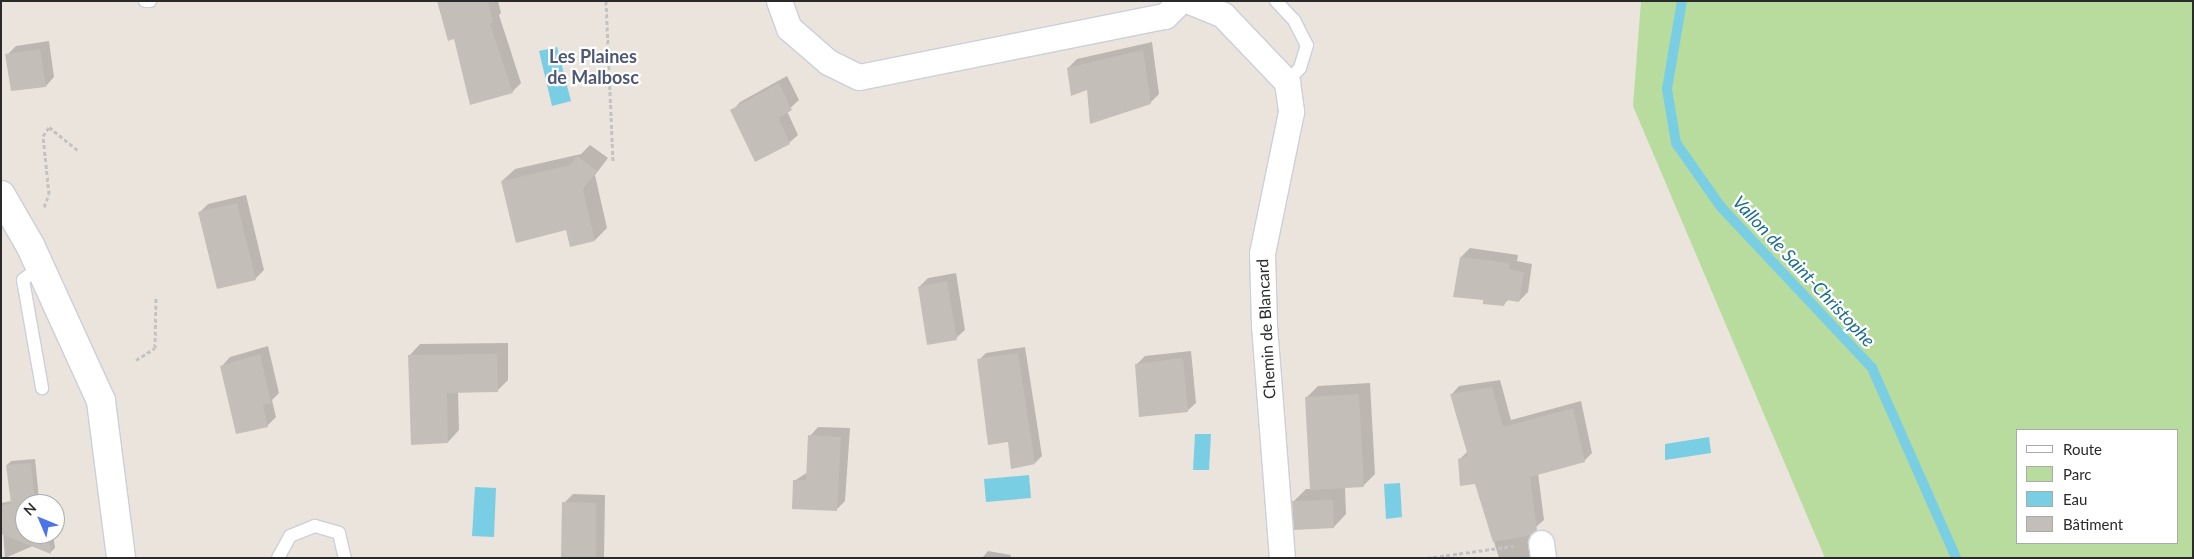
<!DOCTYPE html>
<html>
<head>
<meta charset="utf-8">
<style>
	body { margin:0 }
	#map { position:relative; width:2194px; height:559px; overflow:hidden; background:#eae4dd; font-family:Lato,sans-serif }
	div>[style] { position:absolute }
	.green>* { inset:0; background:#b8dc9e }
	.water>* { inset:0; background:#7acee3 }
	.shadow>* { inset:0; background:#0003 }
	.stream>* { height:10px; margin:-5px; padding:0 5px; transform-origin:5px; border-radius:5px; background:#7acee3 }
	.building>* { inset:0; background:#c3bfb8 }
	.path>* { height:3px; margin-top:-1.5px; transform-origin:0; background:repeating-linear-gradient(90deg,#c3c3c3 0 4px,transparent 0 6.5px) }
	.roads { filter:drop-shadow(1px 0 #cbcfda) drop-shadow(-1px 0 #cbcfda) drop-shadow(0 1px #cbcfda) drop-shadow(0 -1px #cbcfda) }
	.service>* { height:12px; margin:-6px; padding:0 6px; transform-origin:6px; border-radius:6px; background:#fff }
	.minor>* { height:25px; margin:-12.5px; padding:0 12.5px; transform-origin:12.5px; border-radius:12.5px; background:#fff }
	.secondary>* { height:28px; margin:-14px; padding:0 14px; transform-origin:14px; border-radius:14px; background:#fff }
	span { translate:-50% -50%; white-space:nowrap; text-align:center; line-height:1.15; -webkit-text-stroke:4.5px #fff; paint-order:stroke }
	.street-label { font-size:16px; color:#2a2a2a }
	.neighbourhood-label { font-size:18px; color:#4e5876; font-weight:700 }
	.water-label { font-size:18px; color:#1a6e8d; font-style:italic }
	.frame { position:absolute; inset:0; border:2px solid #2a2a2a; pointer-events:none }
	.legend { position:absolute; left:2016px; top:429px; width:162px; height:115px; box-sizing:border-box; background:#fff; border:1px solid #aaa; margin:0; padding:6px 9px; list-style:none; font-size:15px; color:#2a2a2a }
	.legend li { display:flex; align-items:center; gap:10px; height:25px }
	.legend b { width:25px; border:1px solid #aaa }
	.north { position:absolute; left:15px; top:494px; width:50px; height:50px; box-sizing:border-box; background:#fff; border:1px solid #aaa; border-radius:50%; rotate:315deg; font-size:14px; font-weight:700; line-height:20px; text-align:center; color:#2a2a2a }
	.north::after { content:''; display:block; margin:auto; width:18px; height:22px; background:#4c74e8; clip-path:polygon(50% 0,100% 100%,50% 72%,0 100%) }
</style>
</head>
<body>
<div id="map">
	<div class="green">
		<i style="clip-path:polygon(evenodd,1641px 1px,2193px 1px,2193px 558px,1825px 558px,1633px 106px,1641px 1px,2018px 430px,2178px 430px,2178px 543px,2018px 543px,2018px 430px)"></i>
	</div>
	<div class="water">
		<i style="clip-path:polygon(557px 47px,571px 101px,552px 106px,539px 51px)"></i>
		<i style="clip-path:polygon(1195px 434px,1211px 434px,1209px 470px,1193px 470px)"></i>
		<i style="clip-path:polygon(1709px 437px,1711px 453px,1665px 460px,1665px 444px)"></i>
		<i style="clip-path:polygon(1029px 475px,1031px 498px,986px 502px,984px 479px)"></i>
		<i style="clip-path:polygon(1400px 483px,1402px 517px,1386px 519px,1384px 484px)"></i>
		<i style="clip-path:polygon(475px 487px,496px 488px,494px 537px,472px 536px)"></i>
	</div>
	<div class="shadow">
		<i style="clip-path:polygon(439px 1px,498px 1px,501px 13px,499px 15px,521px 83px,512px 92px,455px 37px)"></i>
		<i style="clip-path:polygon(49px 41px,54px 77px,46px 86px,7px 55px,16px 46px)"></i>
		<i style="clip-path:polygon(1152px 42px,1159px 94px,1150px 103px,1088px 88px,1068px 68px,1077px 59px)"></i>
		<i style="clip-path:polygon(787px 76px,799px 100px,787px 111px,798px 135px,789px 143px,732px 111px,740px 102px)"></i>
		<i style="clip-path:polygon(590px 145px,608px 158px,595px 175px,607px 228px,595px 240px,571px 245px,567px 229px,502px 181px,515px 169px,581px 154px)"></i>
		<i style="clip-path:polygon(246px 195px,264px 270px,255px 279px,199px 213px,208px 204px)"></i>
		<i style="clip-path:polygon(1470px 248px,1518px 255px,1517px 261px,1532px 264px,1528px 292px,1519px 301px,1509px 299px,1503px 305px,1484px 299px,1461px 257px)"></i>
		<i style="clip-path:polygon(956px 273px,965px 330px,956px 338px,919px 287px,928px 278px)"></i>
		<i style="clip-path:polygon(508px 343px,508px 380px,497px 391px,458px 391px,459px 430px,448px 442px,409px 356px,420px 344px)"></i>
		<i style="clip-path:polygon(268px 346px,279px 393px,272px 400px,276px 417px,267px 426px,222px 366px,230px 357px)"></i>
		<i style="clip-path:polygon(1025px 347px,1042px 456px,1035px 463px,979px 360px,986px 353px)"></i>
		<i style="clip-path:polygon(1191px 351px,1196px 403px,1187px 411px,1136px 365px,1145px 356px)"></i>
		<i style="clip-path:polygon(1500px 380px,1511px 420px,1581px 401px,1592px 453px,1584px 461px,1538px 473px,1544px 520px,1530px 532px,1531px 558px,1499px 558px,1476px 483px,1459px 460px,1468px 451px,1452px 394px,1459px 386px)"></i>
		<i style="clip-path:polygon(1370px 383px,1375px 474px,1363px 486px,1345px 487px,1346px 514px,1334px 527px,1293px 502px,1306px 489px,1311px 489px,1306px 398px,1318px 386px)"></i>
		<i style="clip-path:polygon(818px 427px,850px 428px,845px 501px,836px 510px,794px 481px,808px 472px,810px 436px)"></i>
		<i style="clip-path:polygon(35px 459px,39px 498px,49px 496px,50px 504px,25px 504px,25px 534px,53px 534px,55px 548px,51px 552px,33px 546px,5px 558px,1px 503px,12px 501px,7px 465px,11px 461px)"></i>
		<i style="clip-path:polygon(573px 494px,605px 495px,604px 558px,563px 558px,564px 503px)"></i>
		<i style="clip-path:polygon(988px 551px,1011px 555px,1010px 558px,971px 558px,983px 557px)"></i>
	</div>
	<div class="stream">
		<i style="left:1682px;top:1px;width:89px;rotate:99.7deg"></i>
		<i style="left:1667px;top:89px;width:55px;rotate:80.5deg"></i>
		<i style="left:1676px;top:143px;width:78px;rotate:54.9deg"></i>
		<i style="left:1721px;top:207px;width:221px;rotate:46.8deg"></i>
		<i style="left:1872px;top:368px;width:208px;rotate:66.1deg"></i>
	</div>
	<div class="building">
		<i style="clip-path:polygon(437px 1px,488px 1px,493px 22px,490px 24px,513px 93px,470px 105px,454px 39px,448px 41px)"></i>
		<i style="clip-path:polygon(40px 49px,46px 87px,11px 91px,5px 54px)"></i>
		<i style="clip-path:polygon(1143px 50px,1151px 104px,1090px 124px,1087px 90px,1071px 96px,1067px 68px)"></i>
		<i style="clip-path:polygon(779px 83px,792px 110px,779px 118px,790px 144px,755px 162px,730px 110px)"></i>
		<i style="clip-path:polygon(577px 156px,597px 171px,583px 189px,595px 241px,570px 247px,566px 230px,516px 243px,501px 181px,570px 165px)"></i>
		<i style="clip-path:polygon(237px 203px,256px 280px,217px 289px,198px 212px)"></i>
		<i style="clip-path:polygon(1460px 257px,1510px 263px,1509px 269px,1524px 272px,1519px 302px,1506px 300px,1504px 306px,1483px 304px,1483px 300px,1453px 297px)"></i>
		<i style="clip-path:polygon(947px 281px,957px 340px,927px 345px,918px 287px)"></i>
		<i style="clip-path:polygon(1018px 353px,1035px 464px,1011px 469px,1008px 442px,988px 445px,977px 359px)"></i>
		<i style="clip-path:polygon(260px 354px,271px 403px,263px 405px,268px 427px,236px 434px,220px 366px)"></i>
		<i style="clip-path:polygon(497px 354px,498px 392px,447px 393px,448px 443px,411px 445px,408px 355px)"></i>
		<i style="clip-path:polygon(1183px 358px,1188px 412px,1139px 417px,1135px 364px)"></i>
		<i style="clip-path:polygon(1492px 387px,1503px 427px,1573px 408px,1585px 462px,1530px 477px,1537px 530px,1528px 536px,1493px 542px,1475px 484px,1460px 486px,1458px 459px,1468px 456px,1450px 394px)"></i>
		<i style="clip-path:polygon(1359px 394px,1364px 487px,1310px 490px,1305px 397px)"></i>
		<i style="clip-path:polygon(808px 435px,841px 437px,837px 511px,792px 509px,793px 480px,806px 480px)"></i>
		<i style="clip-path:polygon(31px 463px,35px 501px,45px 500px,45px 504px,25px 504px,25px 534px,48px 534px,51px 554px,1px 534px,1px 505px,11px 504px,6px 465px)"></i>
		<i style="clip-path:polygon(1333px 500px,1334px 528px,1294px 530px,1292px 501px)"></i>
		<i style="clip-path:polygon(562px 502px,596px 503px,596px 558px,561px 558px)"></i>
	</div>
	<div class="path">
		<i style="left:606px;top:1px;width:161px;rotate:87.5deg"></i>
		<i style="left:44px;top:207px;width:14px;rotate:-69deg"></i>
		<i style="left:49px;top:194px;width:58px;rotate:-95.9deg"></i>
		<i style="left:43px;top:136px;width:11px;rotate:-56deg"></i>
		<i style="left:49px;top:127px;width:38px;rotate:39deg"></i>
		<i style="left:136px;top:360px;width:22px;rotate:-32deg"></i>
		<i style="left:155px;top:348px;width:50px;rotate:-88.9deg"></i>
		<i style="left:1427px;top:558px;width:87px;rotate:-7.9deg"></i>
	</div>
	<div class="roads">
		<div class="service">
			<i style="left:145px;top:1px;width:5px"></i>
			<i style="left:1276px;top:1px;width:26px;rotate:47deg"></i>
			<i style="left:1294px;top:20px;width:28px;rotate:63deg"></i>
			<i style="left:1307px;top:45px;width:24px;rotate:107deg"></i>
			<i style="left:1300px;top:68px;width:19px;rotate:133deg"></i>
			<i style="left:40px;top:267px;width:21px;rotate:143deg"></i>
			<i style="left:23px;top:280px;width:110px;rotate:80deg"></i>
			<i style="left:278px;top:558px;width:25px;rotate:-61deg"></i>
			<i style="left:290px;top:536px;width:27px;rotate:-22deg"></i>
			<i style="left:315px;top:526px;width:25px;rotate:16deg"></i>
			<i style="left:339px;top:533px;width:26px;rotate:77deg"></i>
		</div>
		<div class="minor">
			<i style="left:779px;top:1px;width:29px;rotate:70deg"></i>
			<i style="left:789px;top:28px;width:52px;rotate:41.1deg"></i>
			<i style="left:828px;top:62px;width:34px;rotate:26deg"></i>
			<i style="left:859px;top:77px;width:312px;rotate:-11.3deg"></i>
			<i style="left:1165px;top:16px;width:21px;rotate:-45deg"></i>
			<i style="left:1189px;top:1px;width:37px;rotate:22deg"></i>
			<i style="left:1223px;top:15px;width:93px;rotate:46.3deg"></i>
			<i style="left:1287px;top:82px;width:30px;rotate:82deg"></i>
			<i style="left:1291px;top:112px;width:144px;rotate:101.6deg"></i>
			<i style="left:1262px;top:253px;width:72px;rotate:88.4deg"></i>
			<i style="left:1264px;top:325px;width:234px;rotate:85.6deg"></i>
			<i style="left:1541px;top:543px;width:15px;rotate:82deg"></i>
		</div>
		<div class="secondary">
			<i style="left:1px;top:195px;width:58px;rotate:59.9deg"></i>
			<i style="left:30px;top:245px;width:171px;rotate:65.5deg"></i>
			<i style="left:101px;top:401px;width:158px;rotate:82.7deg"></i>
		</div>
	</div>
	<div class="street-label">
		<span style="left:1266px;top:329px;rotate:-93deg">Chemin de Blancard</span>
	</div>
	<div class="neighbourhood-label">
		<span style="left:593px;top:67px">Les Plaines<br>de Malbosc</span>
	</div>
	<div class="water-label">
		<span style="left:1804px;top:271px;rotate:47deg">Vallon de Saint-Christophe</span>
	</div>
	<div class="frame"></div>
	<ul class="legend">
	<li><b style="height:6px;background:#fff"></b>Route</li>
	<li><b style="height:14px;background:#b8dc9e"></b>Parc</li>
	<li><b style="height:14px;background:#7acee3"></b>Eau</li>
	<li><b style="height:14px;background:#c3bfb8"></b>Bâtiment</li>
	</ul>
	<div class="north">N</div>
</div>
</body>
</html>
